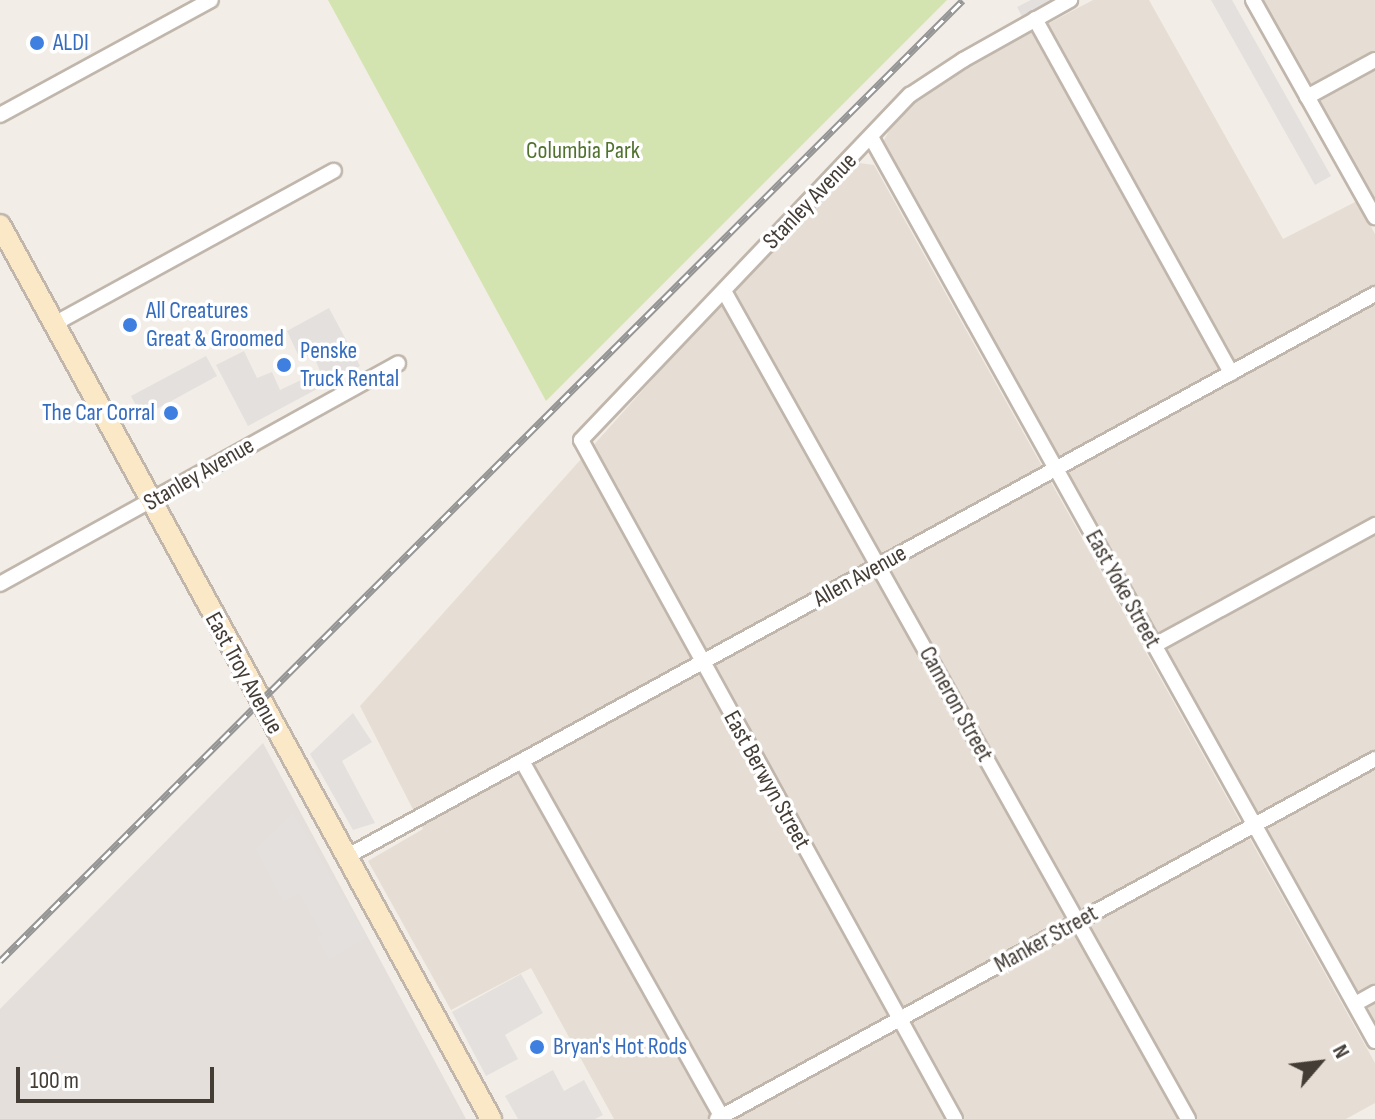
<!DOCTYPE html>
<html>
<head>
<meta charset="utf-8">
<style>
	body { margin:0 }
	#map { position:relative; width:1375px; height:1119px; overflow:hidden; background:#f2ede6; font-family:"Sofia Sans Condensed",sans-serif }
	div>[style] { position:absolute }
	.residential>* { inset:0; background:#e6ded4 }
	.industrial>* { inset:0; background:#e4dfdb }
	.green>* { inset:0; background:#d4e4b1 }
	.parking>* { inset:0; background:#e3e0de }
	.roads { filter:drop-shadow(2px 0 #c0b6ac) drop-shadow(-2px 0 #c0b6ac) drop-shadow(0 2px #c0b6ac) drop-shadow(0 -2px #c0b6ac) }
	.minor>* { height:14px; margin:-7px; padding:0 7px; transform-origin:7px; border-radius:7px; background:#fff }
	.secondary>* { height:20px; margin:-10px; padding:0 10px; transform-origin:10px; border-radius:10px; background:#fbe8c7 }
	.rail>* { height:7px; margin-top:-3.5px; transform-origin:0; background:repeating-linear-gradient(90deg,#fff 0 12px,#959595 0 24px); box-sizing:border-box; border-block:2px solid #959595 }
	.dots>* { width:22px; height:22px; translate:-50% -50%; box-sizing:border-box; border:4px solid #fff; border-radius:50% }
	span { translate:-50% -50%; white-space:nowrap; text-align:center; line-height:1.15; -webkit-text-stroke:7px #fff; paint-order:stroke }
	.shop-label { font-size:24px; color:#366cbe }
	.left { translate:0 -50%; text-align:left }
	.right { translate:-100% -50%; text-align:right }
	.park-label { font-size:24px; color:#50722d }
	.street-label { font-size:24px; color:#443d36 }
	.north { position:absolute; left:1279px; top:1023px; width:80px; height:80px; -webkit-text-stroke:6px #fff; paint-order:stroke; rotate:62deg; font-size:22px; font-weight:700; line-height:32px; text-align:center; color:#443d36 }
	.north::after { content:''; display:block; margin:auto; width:28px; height:36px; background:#443d36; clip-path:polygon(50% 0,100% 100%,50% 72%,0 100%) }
	.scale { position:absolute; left:16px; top:1067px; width:198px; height:36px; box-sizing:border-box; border:4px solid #443d36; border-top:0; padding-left:10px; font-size:24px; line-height:28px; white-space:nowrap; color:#443d36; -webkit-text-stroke:6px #fff; paint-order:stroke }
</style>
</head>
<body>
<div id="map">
	<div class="residential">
		<i style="clip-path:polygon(1093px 0,1149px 0,1283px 239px,1357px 201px,1375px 234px,1375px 1028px,882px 144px,893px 123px,934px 84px)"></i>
		<i style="clip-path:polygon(1262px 0,1375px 0,1375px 203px)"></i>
		<i style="clip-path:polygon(859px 163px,874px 165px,1375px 1063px,1375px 1103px,1346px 1119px,614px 1119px,531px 968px,451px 1010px,368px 861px,423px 829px,360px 706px,710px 315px)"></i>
	</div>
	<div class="industrial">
		<i style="clip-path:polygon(263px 743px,466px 1119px,0 1119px,0 1009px)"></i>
	</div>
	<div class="green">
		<i style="clip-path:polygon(328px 0,947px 0,546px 401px)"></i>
	</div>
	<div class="parking">
		<i style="clip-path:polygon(1031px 0,1068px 0,1026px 24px,1017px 7px)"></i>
		<i style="clip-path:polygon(1211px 0,1232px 0,1331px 176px,1315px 185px)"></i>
		<i style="clip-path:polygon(329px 308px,360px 366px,248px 426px,216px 365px,244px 351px,257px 378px,272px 372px,280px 390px,320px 371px,313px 354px,300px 359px,287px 331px)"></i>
		<i style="clip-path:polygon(206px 356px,217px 376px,142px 417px,131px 396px)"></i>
		<i style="clip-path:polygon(353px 713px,372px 742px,342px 761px,375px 823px,353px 830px,310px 754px)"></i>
		<i style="clip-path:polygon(293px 813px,367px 937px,329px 960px,317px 938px,322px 934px,299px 893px,283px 901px,256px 849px)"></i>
		<i style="clip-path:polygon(521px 974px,543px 1013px,505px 1035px,518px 1059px,486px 1076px,452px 1012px)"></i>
		<i style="clip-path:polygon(553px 1070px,564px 1091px,584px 1080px,603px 1115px,595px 1119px,518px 1119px,505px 1096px)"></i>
	</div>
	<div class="roads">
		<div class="minor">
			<i style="left:1253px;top:0;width:249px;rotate:60.7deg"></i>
			<i style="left:1035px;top:19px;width:405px;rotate:61deg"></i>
			<i style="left:1307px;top:97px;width:77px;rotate:-28.6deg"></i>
			<i style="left:0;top:115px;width:240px;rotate:-28.6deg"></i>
			<i style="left:871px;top:137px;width:1035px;rotate:60.86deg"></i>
			<i style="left:724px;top:291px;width:949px;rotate:60.73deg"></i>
			<i style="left:54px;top:324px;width:319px;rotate:-28.7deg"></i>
			<i style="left:0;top:584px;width:455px;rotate:-29deg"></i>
			<i style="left:1155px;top:645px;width:251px;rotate:-28.6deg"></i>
			<i style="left:522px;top:761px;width:411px;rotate:60.7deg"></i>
			<i style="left:346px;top:857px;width:1173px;rotate:-28.68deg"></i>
			<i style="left:1355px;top:1004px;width:23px;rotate:-29deg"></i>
			<i style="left:717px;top:1119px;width:750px;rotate:-28.68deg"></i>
			<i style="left:955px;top:1119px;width:775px;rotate:-118.85deg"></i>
			<i style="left:581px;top:440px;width:477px;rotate:-46.4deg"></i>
			<i style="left:910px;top:95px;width:64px;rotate:-33.4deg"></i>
			<i style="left:963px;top:60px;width:123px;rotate:-29.3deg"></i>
		</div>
		<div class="secondary">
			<i style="left:0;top:225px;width:1020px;rotate:61.22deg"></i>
		</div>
	</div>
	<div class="rail">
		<i style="left:0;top:961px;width:1360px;rotate:-44.94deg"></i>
	</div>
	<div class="dots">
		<i style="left:37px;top:43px;background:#3f7fe0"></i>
		<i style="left:130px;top:325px;background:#3f7fe0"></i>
		<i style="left:284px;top:365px;background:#3f7fe0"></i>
		<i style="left:171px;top:413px;background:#3f7fe0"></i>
		<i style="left:537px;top:1047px;background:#3f7fe0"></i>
	</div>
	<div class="shop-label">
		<span class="left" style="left:53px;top:43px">ALDI</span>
		<span class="left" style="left:146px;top:325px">All Creatures<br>Great &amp; Groomed</span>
		<span class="left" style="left:300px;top:365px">Penske<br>Truck Rental</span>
		<span class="right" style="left:155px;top:413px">The Car Corral</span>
		<span class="left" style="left:553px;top:1047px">Bryan's Hot Rods</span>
	</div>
	<div class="park-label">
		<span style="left:583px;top:151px">Columbia Park</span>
	</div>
	<div class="street-label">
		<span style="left:810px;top:201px;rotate:-46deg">Stanley Avenue</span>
		<span style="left:199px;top:474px;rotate:-30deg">Stanley Avenue</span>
		<span style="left:860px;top:576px;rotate:-29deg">Allen Avenue</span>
		<span style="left:1123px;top:589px;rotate:61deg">East Yoke Street</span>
		<span style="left:244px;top:673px;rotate:61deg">East Troy Avenue</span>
		<span style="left:956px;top:704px;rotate:61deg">Cameron Street</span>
		<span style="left:767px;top:780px;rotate:61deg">East Berwyn Street</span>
		<span style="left:1046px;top:939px;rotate:-29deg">Manker Street</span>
	</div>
	<div class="north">N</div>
	<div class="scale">100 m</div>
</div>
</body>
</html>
